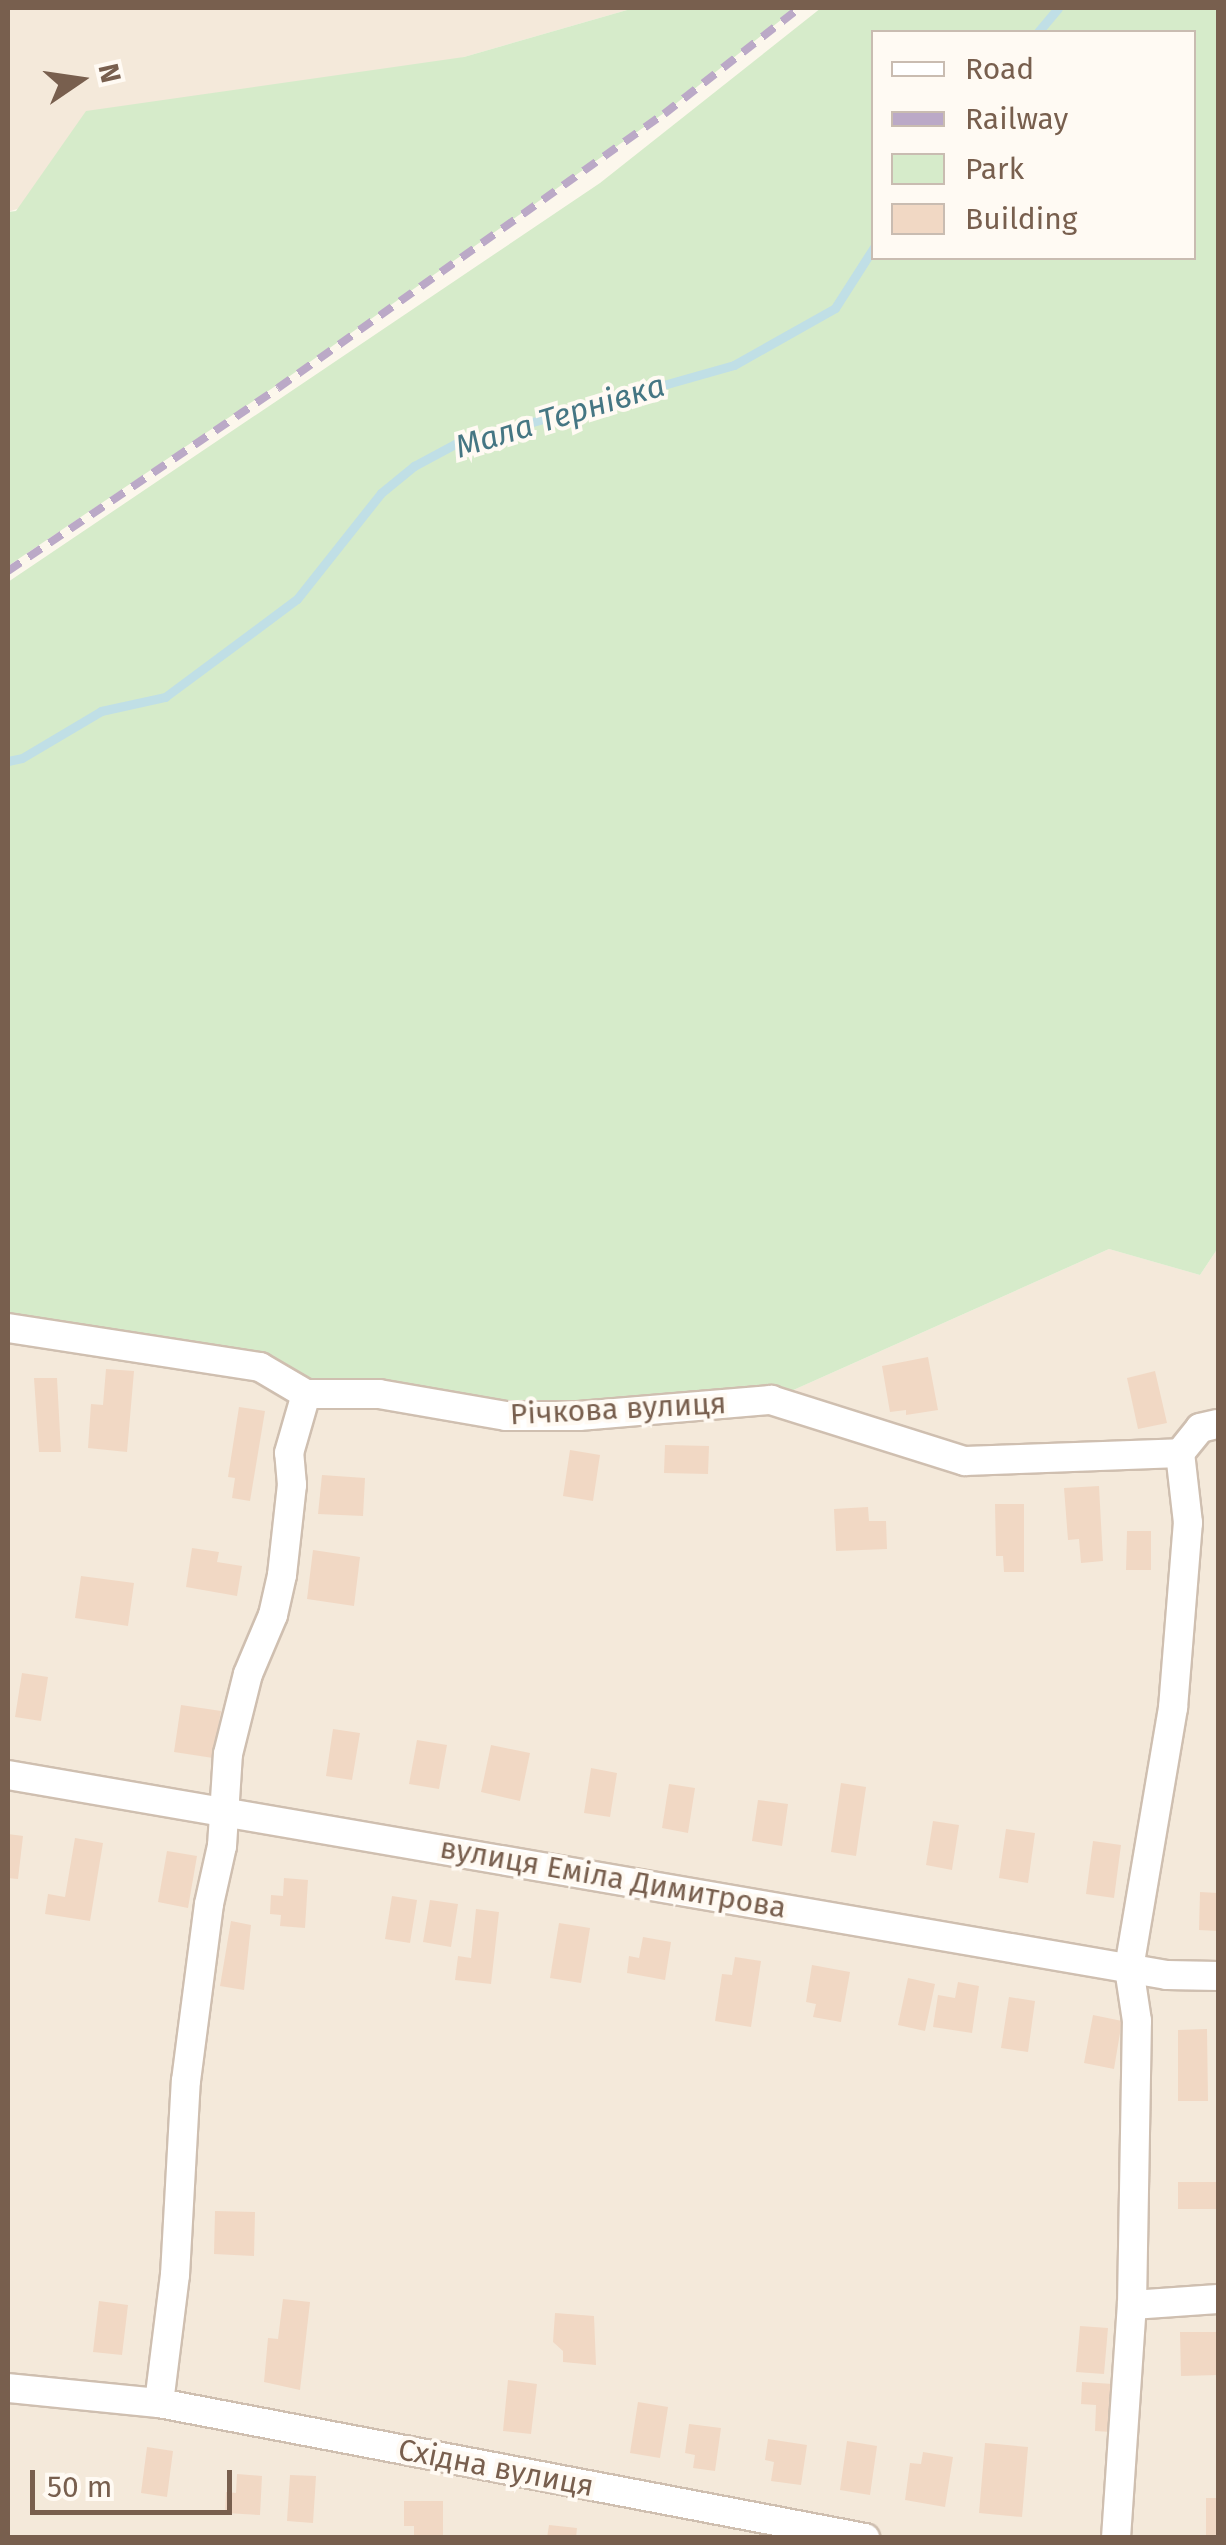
<!DOCTYPE html>
<html>
<head>
<meta charset="utf-8">
<style>
	body { margin:0 }
	#map { position:relative; width:1226px; height:2545px; overflow:hidden; background:#fcf7ec; font-family:"Fira Sans",sans-serif }
	div>[style] { position:absolute }
	.residential>* { inset:0; background:#f4e9da }
	.green>* { inset:0; background:#d6ebca }
	.stream>* { height:9px; margin:-4.5px; padding:0 4.5px; transform-origin:4.5px; border-radius:4.5px; background:#c0dfe6 }
	.building>* { inset:0; background:#f1d8c4 }
	.roads { filter:drop-shadow(2px 0 #cfbfb0) drop-shadow(-2px 0 #cfbfb0) drop-shadow(0 2px #cfbfb0) drop-shadow(0 -2px #cfbfb0) }
	.minor>* { height:28px; margin:-14px; padding:0 14px; transform-origin:14px; border-radius:14px; background:#fff }
	.rail>* { height:8px; margin-top:-4px; transform-origin:0; background:repeating-linear-gradient(90deg,#bba9c7 0 15px,transparent 0 25px) }
	span { translate:-50% -50%; white-space:nowrap; text-align:center; line-height:1.15; -webkit-text-stroke:8px #fffaf3; paint-order:stroke }
	.street-label { font-size:30px; color:#785f4e }
	.water-label { font-size:32px; color:#457683; font-style:italic }
	.frame { position:absolute; inset:0; border:10px solid #785f4e; pointer-events:none }
	.legend { position:absolute; left:871px; top:30px; width:325px; height:230px; box-sizing:border-box; background:#fffaf3; border:2px solid #c9bcb1; margin:0; padding:12px 18px; list-style:none; font-size:30px; color:#785f4e }
	.legend li { display:flex; align-items:center; gap:20px; height:50px }
	.legend b { width:50px; border:2px solid #c9bcb1 }
	.north { position:absolute; left:30px; top:30px; width:100px; height:100px; -webkit-text-stroke:8px #fffaf3; paint-order:stroke; rotate:77deg; font-size:28px; font-weight:700; line-height:40px; text-align:center; color:#785f4e }
	.north::after { content:''; display:block; margin:auto; width:35px; height:45px; background:#785f4e; clip-path:polygon(50% 0,100% 100%,50% 72%,0 100%) }
	.scale { position:absolute; left:30px; top:2470px; width:202px; height:45px; box-sizing:border-box; border:5px solid #785f4e; border-top:0; padding-left:12px; font-size:30px; line-height:35px; white-space:nowrap; color:#785f4e; -webkit-text-stroke:8px #fffaf3; paint-order:stroke }
</style>
</head>
<body>
<div id="map">
	<div class="residential">
		<i style="clip-path:polygon(8px 8px,634px 8px,464px 57px,8px 212px)"></i>
		<i style="clip-path:polygon(1218px 1248px,1218px 2537px,8px 2537px,8px 1328px,771px 1400px,1109px 1249px,1200px 1275px)"></i>
	</div>
	<div class="green">
		<i style="clip-path:polygon(634px 8px,796px 8px,664px 113px,277px 385px,8px 566px,8px 212px,16px 211px,86px 111px,464px 57px)"></i>
		<i style="clip-path:polygon(evenodd,821px 8px,1218px 8px,1218px 1248px,1200px 1275px,1109px 1249px,771px 1400px,575px 1410px,312px 1387px,8px 1321px,8px 582px,600px 183px,821px 8px,874px 32px,1194px 32px,1194px 258px,874px 258px,874px 32px)"></i>
	</div>
	<div class="stream">
		<i style="left:1038px;top:32px;width:31px;rotate:-50deg"></i>
		<i style="left:8px;top:761px;width:14px;rotate:-12deg"></i>
		<i style="left:22px;top:758px;width:92px;rotate:-30.7deg"></i>
		<i style="left:101px;top:711px;width:66px;rotate:-12.3deg"></i>
		<i style="left:165px;top:697px;width:164px;rotate:-36.6deg"></i>
		<i style="left:297px;top:599px;width:135px;rotate:-51.6deg"></i>
		<i style="left:381px;top:493px;width:43px;rotate:-39.3deg"></i>
		<i style="left:414px;top:466px;width:47px;rotate:-28.2deg"></i>
		<i style="left:455px;top:444px;width:290px;rotate:-15.8deg"></i>
		<i style="left:734px;top:365px;width:116px;rotate:-29.4deg"></i>
		<i style="left:835px;top:308px;width:72px;rotate:-57.4deg"></i>
	</div>
	<div class="building">
		<i style="clip-path:polygon(928px 1357px,938px 1410px,906px 1415px,906px 1410px,890px 1412px,882px 1366px)"></i>
		<i style="clip-path:polygon(106px 1369px,134px 1371px,127px 1452px,88px 1448px,91px 1404px,103px 1405px)"></i>
		<i style="clip-path:polygon(1155px 1371px,1167px 1423px,1138px 1429px,1127px 1378px)"></i>
		<i style="clip-path:polygon(34px 1378px,57px 1378px,61px 1452px,39px 1452px)"></i>
		<i style="clip-path:polygon(239px 1407px,265px 1411px,250px 1501px,232px 1498px,235px 1478px,228px 1477px)"></i>
		<i style="clip-path:polygon(665px 1445px,709px 1446px,708px 1474px,664px 1473px)"></i>
		<i style="clip-path:polygon(570px 1450px,600px 1455px,593px 1501px,563px 1496px)"></i>
		<i style="clip-path:polygon(322px 1475px,365px 1478px,363px 1516px,318px 1514px)"></i>
		<i style="clip-path:polygon(1099px 1486px,1103px 1561px,1081px 1563px,1079px 1539px,1068px 1540px,1064px 1488px)"></i>
		<i style="clip-path:polygon(995px 1504px,1024px 1504px,1024px 1572px,1004px 1572px,1003px 1556px,996px 1556px)"></i>
		<i style="clip-path:polygon(868px 1507px,869px 1521px,886px 1521px,887px 1549px,836px 1551px,834px 1509px)"></i>
		<i style="clip-path:polygon(1127px 1531px,1151px 1531px,1151px 1570px,1126px 1570px)"></i>
		<i style="clip-path:polygon(192px 1548px,219px 1552px,217px 1562px,242px 1566px,237px 1596px,186px 1587px)"></i>
		<i style="clip-path:polygon(313px 1550px,360px 1557px,354px 1606px,307px 1599px)"></i>
		<i style="clip-path:polygon(81px 1576px,134px 1583px,128px 1626px,75px 1618px)"></i>
		<i style="clip-path:polygon(22px 1673px,48px 1677px,41px 1721px,15px 1717px)"></i>
		<i style="clip-path:polygon(181px 1705px,221px 1711px,213px 1758px,174px 1752px)"></i>
		<i style="clip-path:polygon(333px 1729px,360px 1733px,352px 1780px,326px 1776px)"></i>
		<i style="clip-path:polygon(417px 1740px,447px 1745px,439px 1789px,409px 1784px)"></i>
		<i style="clip-path:polygon(491px 1745px,530px 1753px,520px 1801px,481px 1792px)"></i>
		<i style="clip-path:polygon(591px 1768px,617px 1773px,610px 1817px,584px 1813px)"></i>
		<i style="clip-path:polygon(841px 1783px,866px 1787px,856px 1856px,831px 1852px)"></i>
		<i style="clip-path:polygon(669px 1784px,695px 1788px,688px 1833px,662px 1828px)"></i>
		<i style="clip-path:polygon(758px 1800px,788px 1804px,782px 1846px,752px 1841px)"></i>
		<i style="clip-path:polygon(933px 1821px,959px 1825px,952px 1870px,926px 1865px)"></i>
		<i style="clip-path:polygon(1006px 1829px,1035px 1833px,1028px 1883px,999px 1878px)"></i>
		<i style="clip-path:polygon(8px 1834px,23px 1836px,18px 1879px,8px 1878px)"></i>
		<i style="clip-path:polygon(75px 1838px,103px 1843px,90px 1921px,45px 1914px,48px 1894px,65px 1897px)"></i>
		<i style="clip-path:polygon(1093px 1841px,1121px 1845px,1114px 1898px,1086px 1894px)"></i>
		<i style="clip-path:polygon(167px 1851px,197px 1856px,188px 1908px,158px 1902px)"></i>
		<i style="clip-path:polygon(284px 1878px,308px 1880px,305px 1928px,280px 1926px,281px 1915px,270px 1914px,271px 1895px,283px 1896px)"></i>
		<i style="clip-path:polygon(1200px 1892px,1218px 1893px,1218px 1931px,1199px 1930px)"></i>
		<i style="clip-path:polygon(392px 1896px,417px 1900px,410px 1943px,385px 1939px)"></i>
		<i style="clip-path:polygon(430px 1900px,458px 1904px,451px 1947px,423px 1942px)"></i>
		<i style="clip-path:polygon(476px 1909px,499px 1912px,491px 1984px,455px 1980px,458px 1956px,471px 1958px)"></i>
		<i style="clip-path:polygon(231px 1921px,251px 1925px,244px 1990px,220px 1986px)"></i>
		<i style="clip-path:polygon(559px 1923px,590px 1928px,581px 1983px,550px 1978px)"></i>
		<i style="clip-path:polygon(643px 1937px,671px 1942px,665px 1980px,627px 1973px,629px 1956px,639px 1958px)"></i>
		<i style="clip-path:polygon(735px 1957px,761px 1961px,751px 2027px,715px 2021px,722px 1974px,732px 1975px)"></i>
		<i style="clip-path:polygon(812px 1965px,850px 1972px,841px 2022px,813px 2017px,816px 2004px,806px 2002px)"></i>
		<i style="clip-path:polygon(908px 1978px,935px 1984px,925px 2031px,898px 2025px)"></i>
		<i style="clip-path:polygon(958px 1982px,979px 1986px,972px 2033px,933px 2027px,938px 1995px,955px 1998px)"></i>
		<i style="clip-path:polygon(1009px 1997px,1035px 2001px,1028px 2052px,1001px 2048px)"></i>
		<i style="clip-path:polygon(1093px 2015px,1122px 2021px,1114px 2069px,1084px 2063px)"></i>
		<i style="clip-path:polygon(1207px 2029px,1208px 2101px,1178px 2101px,1178px 2030px)"></i>
		<i style="clip-path:polygon(1178px 2182px,1218px 2182px,1218px 2209px,1178px 2209px)"></i>
		<i style="clip-path:polygon(215px 2211px,255px 2212px,254px 2256px,214px 2254px)"></i>
		<i style="clip-path:polygon(283px 2299px,310px 2302px,300px 2390px,264px 2382px,268px 2338px,278px 2339px)"></i>
		<i style="clip-path:polygon(99px 2301px,128px 2305px,122px 2355px,93px 2352px)"></i>
		<i style="clip-path:polygon(555px 2313px,594px 2316px,596px 2365px,563px 2362px,563px 2351px,553px 2342px)"></i>
		<i style="clip-path:polygon(1080px 2326px,1108px 2328px,1104px 2374px,1076px 2372px)"></i>
		<i style="clip-path:polygon(1180px 2332px,1218px 2332px,1218px 2375px,1181px 2376px)"></i>
		<i style="clip-path:polygon(508px 2380px,537px 2384px,531px 2434px,503px 2431px)"></i>
		<i style="clip-path:polygon(1082px 2382px,1113px 2384px,1111px 2432px,1095px 2431px,1096px 2405px,1081px 2404px)"></i>
		<i style="clip-path:polygon(638px 2402px,668px 2407px,660px 2458px,630px 2453px)"></i>
		<i style="clip-path:polygon(689px 2424px,721px 2428px,715px 2471px,693px 2468px,695px 2455px,685px 2453px)"></i>
		<i style="clip-path:polygon(768px 2439px,807px 2445px,801px 2485px,771px 2481px,774px 2462px,765px 2460px)"></i>
		<i style="clip-path:polygon(847px 2441px,877px 2446px,870px 2495px,840px 2490px)"></i>
		<i style="clip-path:polygon(985px 2443px,1028px 2447px,1022px 2517px,979px 2513px)"></i>
		<i style="clip-path:polygon(147px 2447px,173px 2451px,167px 2497px,141px 2493px)"></i>
		<i style="clip-path:polygon(923px 2452px,953px 2457px,945px 2507px,905px 2500px,910px 2463px,921px 2464px)"></i>
		<i style="clip-path:polygon(237px 2474px,262px 2476px,260px 2515px,225px 2513px,226px 2492px,236px 2493px)"></i>
		<i style="clip-path:polygon(290px 2475px,316px 2476px,313px 2523px,287px 2521px)"></i>
		<i style="clip-path:polygon(1206px 2498px,1218px 2498px,1218px 2538px,1206px 2538px)"></i>
		<i style="clip-path:polygon(404px 2501px,443px 2501px,443px 2538px,414px 2538px,414px 2526px,404px 2526px)"></i>
		<i style="clip-path:polygon(549px 2525px,577px 2528px,576px 2538px,547px 2538px)"></i>
	</div>
	<div class="roads">
		<div class="minor">
			<i style="left:8px;top:1328px;width:255px;rotate:8.8deg"></i>
			<i style="left:260px;top:1367px;width:53px;rotate:30.4deg"></i>
			<i style="left:306px;top:1394px;width:73px"></i>
			<i style="left:379px;top:1394px;width:129px;rotate:9.8deg"></i>
			<i style="left:506px;top:1416px;width:73px"></i>
			<i style="left:579px;top:1416px;width:193px;rotate:-4.8deg"></i>
			<i style="left:771px;top:1400px;width:203px;rotate:17.5deg"></i>
			<i style="left:965px;top:1461px;width:215px;rotate:-2.1deg"></i>
			<i style="left:1180px;top:1453px;width:32px;rotate:-51deg"></i>
			<i style="left:1200px;top:1428px;width:18px;rotate:-13deg"></i>
			<i style="left:8px;top:1775px;width:1176px;rotate:9.79deg"></i>
			<i style="left:1167px;top:1975px;width:51px;rotate:1.1deg"></i>
			<i style="left:1132px;top:2305px;width:86px;rotate:-4deg"></i>
			<i style="left:8px;top:2388px;width:152px;rotate:5.7deg"></i>
			<i style="left:159px;top:2403px;width:719px;rotate:10.83deg"></i>
			<i style="left:159px;top:2403px;width:129px;rotate:-82.9deg"></i>
			<i style="left:175px;top:2275px;width:194px;rotate:-86.8deg"></i>
			<i style="left:186px;top:2081px;width:178px;rotate:-82.6deg"></i>
			<i style="left:209px;top:1904px;width:59px;rotate:-77.4deg"></i>
			<i style="left:222px;top:1846px;width:92px;rotate:-86.3deg"></i>
			<i style="left:228px;top:1754px;width:82px;rotate:-76deg"></i>
			<i style="left:248px;top:1674px;width:64px;rotate:-67deg"></i>
			<i style="left:273px;top:1615px;width:41px;rotate:-77.3deg"></i>
			<i style="left:282px;top:1575px;width:91px;rotate:-83.7deg"></i>
			<i style="left:292px;top:1485px;width:32px;rotate:-95deg"></i>
			<i style="left:289px;top:1453px;width:61px;rotate:-73.9deg"></i>
			<i style="left:1116px;top:2538px;width:234px;rotate:-86.1deg"></i>
			<i style="left:1132px;top:2305px;width:284px;rotate:-89deg"></i>
			<i style="left:1137px;top:2021px;width:54px;rotate:-98.6deg"></i>
			<i style="left:1129px;top:1968px;width:264px;rotate:-80.4deg"></i>
			<i style="left:1173px;top:1708px;width:186px;rotate:-85.4deg"></i>
			<i style="left:1188px;top:1523px;width:70px;rotate:-96.5deg"></i>
		</div>
	</div>
	<div class="rail">
		<i style="left:8px;top:571px;width:326px;rotate:-34.1deg"></i>
		<i style="left:278px;top:388px;width:473px;rotate:-35.4deg"></i>
		<i style="left:664px;top:114px;width:172px;rotate:-38.1deg"></i>
	</div>
	<div class="street-label">
		<span style="left:618px;top:1409px;rotate:-3deg">Річкова вулиця</span>
		<span style="left:613px;top:1878px;rotate:10deg">вулиця Еміла Димитрова</span>
		<span style="left:496px;top:2468px;rotate:11deg">Східна вулиця</span>
	</div>
	<div class="water-label">
		<span style="left:560px;top:416px;rotate:-17deg">Мала Тернівка</span>
	</div>
	<div class="frame"></div>
	<ul class="legend">
	<li><b style="height:12px;background:#fff"></b>Road</li>
	<li><b style="height:12px;background:#bba9c7"></b>Railway</li>
	<li><b style="height:28px;background:#d6ebca"></b>Park</li>
	<li><b style="height:28px;background:#f1d8c4"></b>Building</li>
	</ul>
	<div class="north">N</div>
	<div class="scale">50 m</div>
</div>
</body>
</html>
